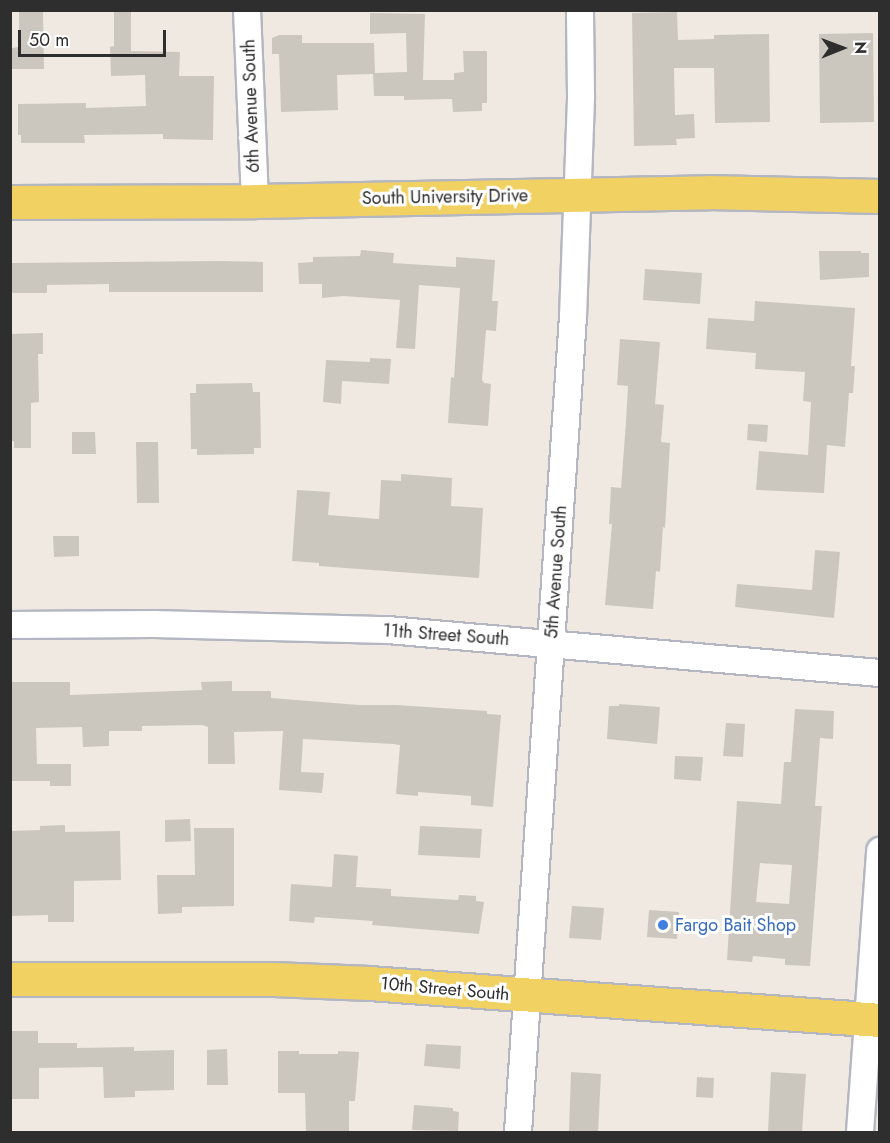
<!DOCTYPE html>
<html>
<head>
<meta charset="utf-8">
<style>
	body { margin:0 }
	#map { position:relative; width:890px; height:1143px; overflow:hidden; background:#efe9e1; font-family:Jost,sans-serif }
	div>[style] { position:absolute }
	.building>* { inset:0; background:#cbc7bf }
	.roads { filter:drop-shadow(2px 0 #b4b7c1) drop-shadow(-2px 0 #b4b7c1) drop-shadow(0 2px #b4b7c1) drop-shadow(0 -2px #b4b7c1) }
	.minor>* { height:26px; margin:-13px; padding:0 13px; transform-origin:13px; border-radius:13px; background:#fff }
	.major>* { height:33px; margin:-16.5px; padding:0 16.5px; transform-origin:16.5px; border-radius:16.5px; background:#f2d163 }
	.dots>* { width:16px; height:16px; translate:-50% -50%; box-sizing:border-box; border:3px solid #fff; border-radius:50% }
	span { translate:-50% -50%; white-space:nowrap; text-align:center; line-height:1.15; -webkit-text-stroke:6px #fff; paint-order:stroke }
	.street-label { font-size:18px; color:#2e2e2e }
	.shop-label { font-size:18px; color:#366cbe }
	.left { translate:0 -50%; text-align:left }
	.frame { position:absolute; inset:0; border:12px solid #2e2e2e; pointer-events:none }
	.north { position:absolute; left:812px; top:18px; width:60px; height:60px; -webkit-text-stroke:4px #fff; paint-order:stroke; rotate:89deg; font-size:16px; font-weight:700; line-height:24px; text-align:center; color:#2e2e2e }
	.north::after { content:''; display:block; margin:auto; width:21px; height:27px; background:#2e2e2e; clip-path:polygon(50% 0,100% 100%,50% 72%,0 100%) }
	.scale { position:absolute; left:18px; top:30px; width:148px; height:27px; box-sizing:border-box; border:3px solid #2e2e2e; border-top:0; padding-left:8px; font-size:18px; line-height:21px; white-space:nowrap; color:#2e2e2e; -webkit-text-stroke:4px #fff; paint-order:stroke }
</style>
</head>
<body>
<div id="map">
	<div class="building">
		<i style="clip-path:polygon(19px 10px,43px 10px,44px 69px,12px 69px,12px 48px,19px 47px)"></i>
		<i style="clip-path:polygon(114px 10px,131px 10px,131px 51px,180px 52px,179px 76px,214px 76px,213px 140px,163px 139px,163px 134px,84px 135px,85px 143px,21px 143px,21px 135px,18px 135px,18px 104px,86px 103px,86px 108px,146px 106px,145px 75px,111px 76px,110px 47px,114px 46px)"></i>
		<i style="clip-path:polygon(677px 12px,678px 40px,714px 39px,714px 35px,769px 34px,770px 122px,715px 123px,714px 68px,674px 68px,675px 115px,694px 114px,695px 138px,676px 139px,677px 145px,634px 146px,632px 13px)"></i>
		<i style="clip-path:polygon(370px 13px,425px 14px,423px 80px,454px 80px,454px 73px,464px 72px,463px 51px,487px 51px,487px 103px,482px 103px,482px 111px,453px 112px,452px 99px,404px 100px,404px 96px,374px 96px,373px 74px,337px 75px,338px 110px,281px 112px,279px 54px,272px 54px,272px 38px,279px 35px,302px 35px,302px 43px,374px 43px,375px 73px,407px 72px,406px 33px,370px 34px)"></i>
		<i style="clip-path:polygon(873px 33px,874px 122px,820px 123px,819px 34px)"></i>
		<i style="clip-path:polygon(361px 250px,394px 253px,393px 263px,456px 267px,456px 257px,495px 260px,492px 301px,498px 301px,496px 331px,486px 330px,482px 380px,484px 383px,491px 384px,488px 426px,448px 423px,451px 377px,454px 378px,460px 288px,419px 285px,415px 349px,396px 348px,400px 300px,343px 296px,322px 298px,322px 284px,299px 284px,298px 263px,313px 262px,313px 257px,360px 256px)"></i>
		<i style="clip-path:polygon(819px 251px,861px 251px,861px 253px,869px 253px,869px 277px,820px 280px)"></i>
		<i style="clip-path:polygon(220px 261px,263px 262px,263px 292px,109px 292px,109px 284px,47px 285px,47px 293px,13px 293px,10px 289px,10px 263px)"></i>
		<i style="clip-path:polygon(645px 269px,702px 273px,700px 304px,643px 300px)"></i>
		<i style="clip-path:polygon(755px 301px,855px 308px,851px 366px,855px 366px,853px 393px,849px 393px,845px 447px,827px 445px,824px 493px,756px 490px,759px 451px,808px 455px,811px 402px,803px 401px,805px 372px,755px 369px,756px 353px,706px 349px,708px 318px,754px 321px)"></i>
		<i style="clip-path:polygon(43px 333px,43px 354px,38px 354px,39px 402px,31px 403px,31px 448px,14px 448px,14px 441px,10px 441px,10px 334px)"></i>
		<i style="clip-path:polygon(620px 339px,660px 342px,655px 404px,664px 405px,661px 442px,670px 443px,665px 528px,663px 527px,660px 572px,656px 571px,653px 609px,605px 605px,612px 524px,609px 524px,611px 487px,621px 488px,626px 422px,628px 386px,617px 385px)"></i>
		<i style="clip-path:polygon(370px 358px,391px 359px,389px 384px,342px 381px,341px 404px,323px 402px,326px 360px,370px 362px)"></i>
		<i style="clip-path:polygon(252px 383px,253px 392px,260px 392px,261px 448px,254px 448px,254px 454px,197px 455px,197px 449px,191px 449px,190px 393px,196px 393px,196px 384px)"></i>
		<i style="clip-path:polygon(748px 424px,768px 425px,767px 442px,747px 440px)"></i>
		<i style="clip-path:polygon(72px 432px,95px 432px,96px 454px,72px 454px)"></i>
		<i style="clip-path:polygon(136px 442px,158px 442px,159px 503px,137px 503px)"></i>
		<i style="clip-path:polygon(401px 474px,452px 478px,451px 506px,483px 508px,479px 578px,319px 566px,319px 563px,292px 561px,297px 490px,330px 492px,328px 515px,379px 519px,381px 480px,401px 481px)"></i>
		<i style="clip-path:polygon(53px 536px,79px 536px,79px 556px,54px 557px)"></i>
		<i style="clip-path:polygon(815px 550px,840px 552px,834px 618px,735px 607px,737px 584px,812px 590px)"></i>
		<i style="clip-path:polygon(232px 681px,232px 691px,271px 691px,271px 698px,359px 705px,396px 705px,487px 711px,487px 714px,501px 715px,493px 807px,471px 805px,471px 796px,418px 792px,418px 796px,396px 794px,400px 745px,393px 744px,303px 739px,301px 772px,324px 773px,322px 793px,279px 790px,283px 731px,234px 732px,235px 764px,208px 764px,208px 727px,202px 725px,142px 726px,142px 731px,109px 731px,109px 746px,83px 747px,82px 727px,36px 728px,37px 764px,71px 764px,71px 786px,50px 786px,50px 781px,10px 781px,10px 682px,70px 682px,70px 695px,202px 690px,201px 682px)"></i>
		<i style="clip-path:polygon(619px 704px,660px 707px,657px 744px,607px 739px,609px 706px,619px 706px)"></i>
		<i style="clip-path:polygon(evenodd,795px 709px,834px 711px,833px 739px,820px 738px,815px 806px,822px 806px,810px 966px,785px 965px,785px 959px,753px 956px,752px 962px,727px 960px,737px 801px,781px 804px,784px 762px,791px 762px,795px 709px,760px 863px,792px 865px,789px 904px,756px 902px,760px 863px)"></i>
		<i style="clip-path:polygon(726px 723px,745px 724px,743px 757px,723px 756px)"></i>
		<i style="clip-path:polygon(675px 756px,703px 757px,701px 781px,674px 779px)"></i>
		<i style="clip-path:polygon(190px 819px,191px 841px,165px 842px,165px 820px)"></i>
		<i style="clip-path:polygon(65px 825px,65px 832px,120px 831px,121px 880px,74px 881px,74px 922px,48px 922px,48px 915px,10px 916px,10px 831px,40px 830px,40px 826px)"></i>
		<i style="clip-path:polygon(420px 826px,482px 829px,480px 858px,418px 855px)"></i>
		<i style="clip-path:polygon(194px 828px,234px 828px,234px 906px,182px 907px,182px 913px,158px 914px,157px 875px,195px 875px)"></i>
		<i style="clip-path:polygon(334px 854px,358px 856px,356px 887px,391px 889px,391px 896px,458px 900px,459px 895px,476px 896px,476px 901px,484px 902px,479px 934px,372px 925px,373px 921px,315px 917px,314px 923px,289px 921px,291px 884px,332px 887px)"></i>
		<i style="clip-path:polygon(572px 906px,604px 908px,601px 940px,569px 938px)"></i>
		<i style="clip-path:polygon(649px 910px,679px 912px,677px 939px,647px 937px)"></i>
		<i style="clip-path:polygon(10px 1031px,38px 1031px,38px 1043px,77px 1043px,77px 1048px,134px 1047px,134px 1051px,174px 1050px,174px 1090px,135px 1091px,135px 1097px,104px 1098px,103px 1067px,39px 1068px,39px 1099px,10px 1099px)"></i>
		<i style="clip-path:polygon(426px 1044px,461px 1046px,460px 1069px,424px 1066px)"></i>
		<i style="clip-path:polygon(227px 1049px,228px 1085px,207px 1085px,207px 1050px)"></i>
		<i style="clip-path:polygon(278px 1051px,299px 1051px,299px 1054px,338px 1054px,338px 1051px,359px 1052px,355px 1101px,349px 1101px,349px 1132px,306px 1132px,305px 1093px,278px 1093px)"></i>
		<i style="clip-path:polygon(571px 1072px,601px 1074px,598px 1132px,569px 1132px)"></i>
		<i style="clip-path:polygon(771px 1072px,806px 1074px,802px 1132px,768px 1132px)"></i>
		<i style="clip-path:polygon(697px 1077px,714px 1078px,713px 1098px,696px 1097px)"></i>
		<i style="clip-path:polygon(414px 1105px,453px 1108px,453px 1111px,459px 1112px,458px 1131px,412px 1130px)"></i>
	</div>
	<div class="roads">
		<div class="minor">
			<i style="left:247px;top:10px;width:191px;rotate:87.6deg"></i>
			<i style="left:10px;top:625px;width:144px;rotate:-0.4deg"></i>
			<i style="left:154px;top:624px;width:234px;rotate:1.5deg"></i>
			<i style="left:388px;top:630px;width:494px;rotate:5deg"></i>
			<i style="left:518px;top:1132px;width:817px;rotate:-86.14deg"></i>
			<i style="left:573px;top:317px;width:222px;rotate:-87.9deg"></i>
			<i style="left:581px;top:95px;width:85px;rotate:-90.7deg"></i>
			<i style="left:860px;top:1132px;width:282px;rotate:-85.9deg"></i>
		</div>
		<div class="major">
			<i style="left:10px;top:202px;width:245px;rotate:-0.2deg"></i>
			<i style="left:255px;top:201px;width:454px;rotate:-1.1deg"></i>
			<i style="left:709px;top:192px;width:171px;rotate:1.3deg"></i>
			<i style="left:10px;top:979px;width:263px"></i>
			<i style="left:273px;top:979px;width:96px;rotate:2.4deg"></i>
			<i style="left:369px;top:983px;width:512px;rotate:4.14deg"></i>
		</div>
	</div>
	<div class="dots">
		<i style="left:663px;top:925px;background:#3f7fe0"></i>
	</div>
	<div class="street-label">
		<span style="left:251px;top:106px;rotate:-92deg">6th Avenue South</span>
		<span style="left:445px;top:197px;rotate:-1deg">South University Drive</span>
		<span style="left:556px;top:572px;rotate:-86deg">5th Avenue South</span>
		<span style="left:446px;top:635px;rotate:4deg">11th Street South</span>
		<span style="left:445px;top:989px;rotate:5deg">10th Street South</span>
	</div>
	<div class="shop-label">
		<span class="left" style="left:675px;top:925px">Fargo Bait Shop</span>
	</div>
	<div class="frame"></div>
	<div class="north">N</div>
	<div class="scale">50 m</div>
</div>
</body>
</html>
